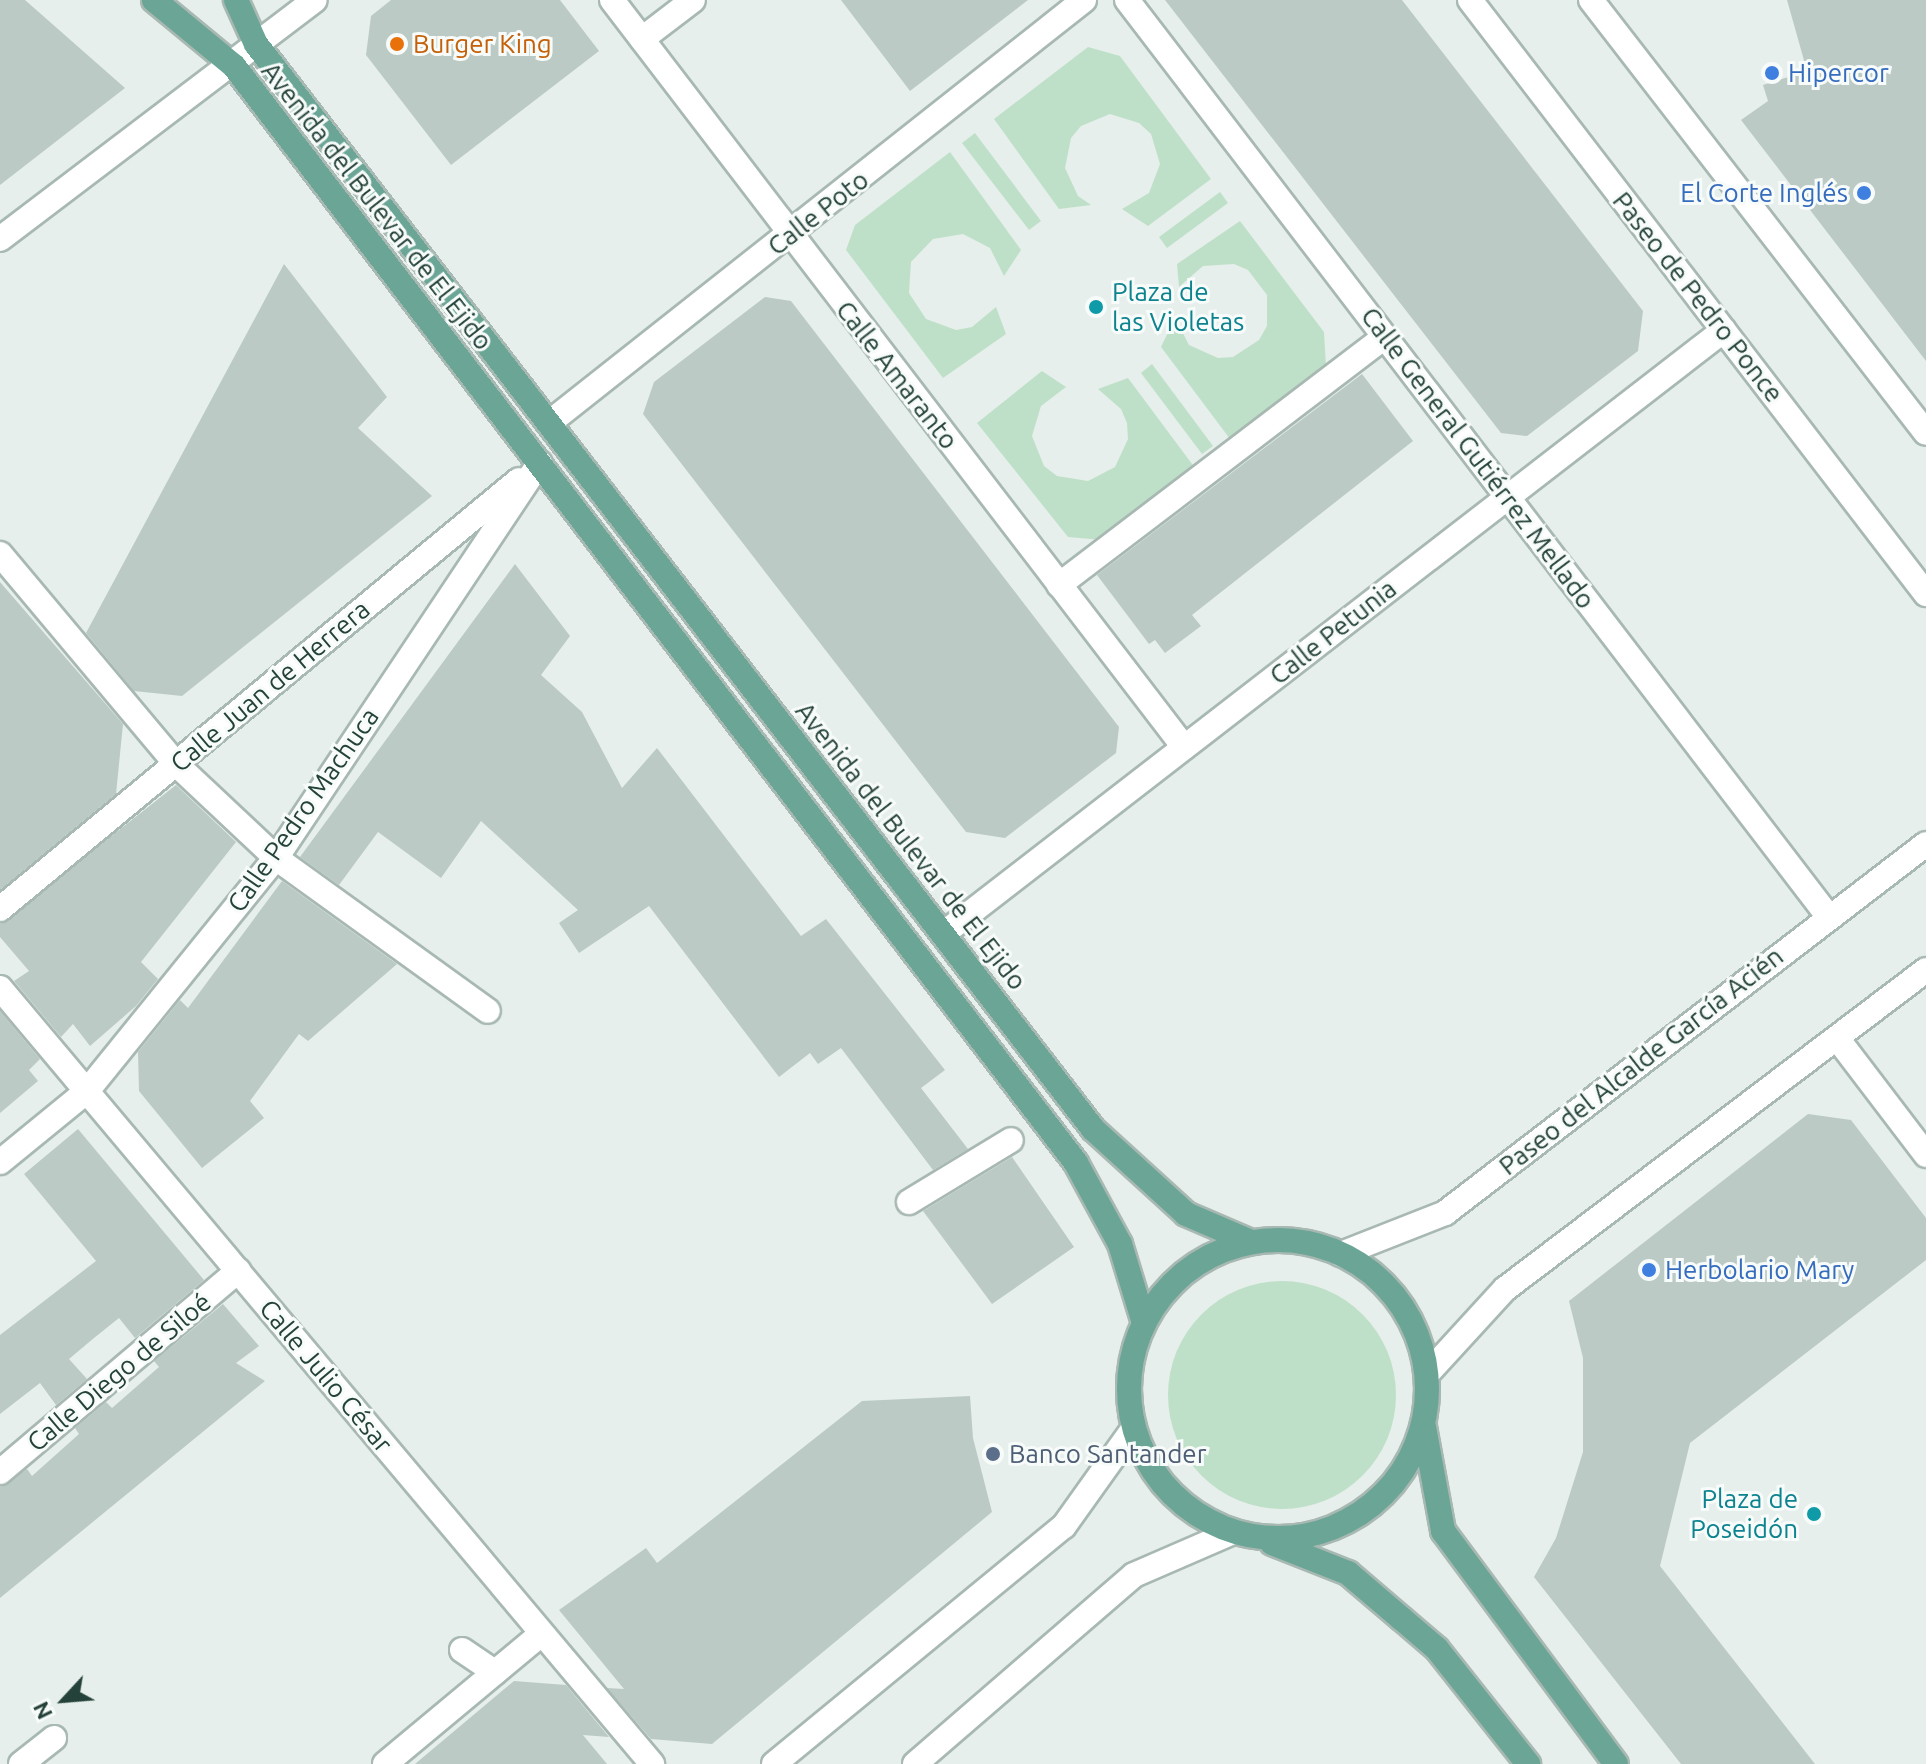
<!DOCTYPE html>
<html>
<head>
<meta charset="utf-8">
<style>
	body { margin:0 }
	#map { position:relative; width:1926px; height:1764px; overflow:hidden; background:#e6efeb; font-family:Ubuntu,sans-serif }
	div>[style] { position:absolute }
	.green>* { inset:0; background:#bfe0c8 }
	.round { border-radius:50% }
	.building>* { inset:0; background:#bbcac4 }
	.roads { filter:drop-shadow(2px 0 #a8b8b2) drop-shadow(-2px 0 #a8b8b2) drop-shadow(0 2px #a8b8b2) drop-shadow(0 -2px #a8b8b2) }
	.street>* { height:24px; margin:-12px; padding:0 12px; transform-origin:12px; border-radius:12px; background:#fff }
	.secondary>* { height:24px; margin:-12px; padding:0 12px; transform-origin:12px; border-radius:12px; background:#fff }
	.primary>* { height:24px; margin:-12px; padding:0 12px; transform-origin:12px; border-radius:12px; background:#6aa596 }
	.primary>.ring { margin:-12px; padding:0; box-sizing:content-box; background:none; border:24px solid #6aa596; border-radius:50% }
	.dots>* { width:22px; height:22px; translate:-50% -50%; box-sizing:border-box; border:4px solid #f7fbf9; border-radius:50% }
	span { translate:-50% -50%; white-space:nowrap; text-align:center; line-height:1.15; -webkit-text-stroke:6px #f7fbf9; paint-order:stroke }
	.food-label { font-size:26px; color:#c56008 }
	.left { translate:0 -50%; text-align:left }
	.shop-label { font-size:26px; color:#366cbe }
	.right { translate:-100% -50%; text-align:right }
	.street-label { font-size:26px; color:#24423a }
	.culture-label { font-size:26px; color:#0d838f }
	.service-label { font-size:26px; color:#4e5e75 }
	.north { position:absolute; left:24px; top:1660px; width:80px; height:80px; -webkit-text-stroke:6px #f7fbf9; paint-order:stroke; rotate:244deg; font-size:22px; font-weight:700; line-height:32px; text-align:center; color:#24423a }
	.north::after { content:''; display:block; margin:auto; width:28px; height:36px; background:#24423a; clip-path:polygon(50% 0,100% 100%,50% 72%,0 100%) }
</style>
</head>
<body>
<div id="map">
	<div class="green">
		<i style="clip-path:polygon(1088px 47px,1120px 56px,1211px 179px,1148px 226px,1122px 209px,1149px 193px,1160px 164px,1151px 134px,1139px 123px,1110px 114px,1081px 126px,1071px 138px,1065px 168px,1078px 196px,1091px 205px,1059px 209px,994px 119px)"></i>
		<i style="clip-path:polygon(975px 133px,1041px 221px,1029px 230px,962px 143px)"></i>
		<i style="clip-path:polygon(950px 152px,1021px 250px,1004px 276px,990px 248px,963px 234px,933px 239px,911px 262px,909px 293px,926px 319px,956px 330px,972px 327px,996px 307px,1006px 334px,943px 378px,846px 250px,855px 225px)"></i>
		<i style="clip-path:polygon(1220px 192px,1228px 203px,1167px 248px,1159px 237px)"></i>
		<i style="clip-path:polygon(1240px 221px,1324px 332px,1326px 367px,1230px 439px,1161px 347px,1175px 318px,1189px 345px,1218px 358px,1233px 357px,1259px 340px,1267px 326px,1267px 295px,1248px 270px,1234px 264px,1203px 266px,1179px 287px,1177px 264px)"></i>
		<i style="clip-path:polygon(1152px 364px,1213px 446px,1202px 454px,1141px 373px)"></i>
		<i style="clip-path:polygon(1042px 371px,1066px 387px,1041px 406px,1032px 436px,1044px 466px,1057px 476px,1088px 481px,1115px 467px,1128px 439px,1127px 423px,1121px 409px,1098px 389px,1128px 378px,1195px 468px,1102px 540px,1068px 537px,977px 423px)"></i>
		<i class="round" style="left:1168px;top:1281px;width:228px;height:228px"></i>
	</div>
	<div class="building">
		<i style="clip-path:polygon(0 0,25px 0,125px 88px,0 185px)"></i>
		<i style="clip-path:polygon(391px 0,560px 0,599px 51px,451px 165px,366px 55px,371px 16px)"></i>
		<i style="clip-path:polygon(841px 0,1028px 0,910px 91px)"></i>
		<i style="clip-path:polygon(1165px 0,1402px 0,1643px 311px,1638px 351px,1527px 436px,1501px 433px)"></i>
		<i style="clip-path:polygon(1787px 0,1926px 0,1926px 361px,1741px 120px,1768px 101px,1763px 85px,1807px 71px)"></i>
		<i style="clip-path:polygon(284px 264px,387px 397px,358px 428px,432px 496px,182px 696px,134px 691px,86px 633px)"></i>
		<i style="clip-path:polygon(765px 297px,791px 301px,1119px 727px,1116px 753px,1005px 838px,966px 832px,643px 414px,654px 382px)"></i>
		<i style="clip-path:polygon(1362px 374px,1413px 441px,1192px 615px,1201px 626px,1165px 653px,1155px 640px,1149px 644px,1097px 575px)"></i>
		<i style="clip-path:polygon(515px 564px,570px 636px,541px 675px,582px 712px,622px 788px,657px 748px,801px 936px,826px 919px,945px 1070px,921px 1088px,968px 1149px,933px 1170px,841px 1048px,818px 1064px,810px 1053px,779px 1077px,649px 906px,579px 953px,559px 923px,578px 910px,481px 821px,441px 878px,378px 832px,339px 885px,300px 857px)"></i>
		<i style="clip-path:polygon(0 582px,123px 724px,116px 794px,0 890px)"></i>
		<i style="clip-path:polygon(176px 785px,236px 842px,141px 962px,158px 979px,136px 1006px,90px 1046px,73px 1024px,61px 1037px,14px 981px,29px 971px,0 937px,0 924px)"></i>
		<i style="clip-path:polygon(282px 881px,397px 964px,308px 1041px,299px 1034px,250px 1101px,264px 1118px,202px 1168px,139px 1091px,138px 1052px,180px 1000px,188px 1008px)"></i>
		<i style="clip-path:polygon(0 1011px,40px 1059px,29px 1070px,38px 1081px,0 1113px)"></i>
		<i style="clip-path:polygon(1808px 1114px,1851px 1120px,1926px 1218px,1926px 1260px,1690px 1443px,1660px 1566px,1815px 1764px,1681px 1764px,1534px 1577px,1556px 1538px,1583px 1452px,1583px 1358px,1569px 1301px)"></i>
		<i style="clip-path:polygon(78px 1129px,204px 1280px,135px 1338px,119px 1318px,94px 1338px,69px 1359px,87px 1379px,56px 1405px,40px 1383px,0 1414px,0 1335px,96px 1261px,24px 1174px)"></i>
		<i style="clip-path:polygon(1012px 1157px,1074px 1247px,992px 1304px,923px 1211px)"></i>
		<i style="clip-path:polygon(223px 1304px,259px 1346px,236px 1363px,265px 1381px,0 1598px,0 1487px,27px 1469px,32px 1476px,79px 1434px,75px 1428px,106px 1402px,112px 1408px,159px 1367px,154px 1361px)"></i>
		<i style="clip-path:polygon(970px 1396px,973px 1438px,992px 1512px,712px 1744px,651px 1739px,607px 1688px,624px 1689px,559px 1610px,646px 1548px,657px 1563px,862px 1401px)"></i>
		<i style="clip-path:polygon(514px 1681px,566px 1685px,609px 1737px,583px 1735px,607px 1764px,415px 1764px)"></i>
	</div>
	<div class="roads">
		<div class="street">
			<i style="left:612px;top:0;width:941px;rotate:52.56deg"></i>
			<i style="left:1127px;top:0;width:1153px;rotate:52.57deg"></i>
			<i style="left:642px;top:39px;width:64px;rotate:-37.4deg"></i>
			<i style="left:0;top:239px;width:395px;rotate:-37.2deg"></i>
			<i style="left:549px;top:423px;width:682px;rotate:-38.33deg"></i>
			<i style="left:0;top:554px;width:274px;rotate:50deg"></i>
			<i style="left:176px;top:764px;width:137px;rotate:43.2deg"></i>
			<i style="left:276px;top:858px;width:261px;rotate:35.8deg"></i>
			<i style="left:1059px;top:585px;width:410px;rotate:-37.3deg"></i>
			<i style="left:0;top:909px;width:673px;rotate:-39.58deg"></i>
			<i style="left:943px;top:934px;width:987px;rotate:-37.72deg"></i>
			<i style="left:1837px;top:1038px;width:147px;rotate:52.7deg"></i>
			<i style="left:0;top:1162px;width:112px;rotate:-39.2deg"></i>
			<i style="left:87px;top:1091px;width:300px;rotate:-51deg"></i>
			<i style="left:276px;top:858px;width:475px;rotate:-56.3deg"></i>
			<i style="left:909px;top:1202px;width:119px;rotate:-31.3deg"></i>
			<i style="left:0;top:1472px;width:312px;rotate:-40.2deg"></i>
			<i style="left:462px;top:1650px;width:40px;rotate:34deg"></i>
			<i style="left:21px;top:1764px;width:42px;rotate:-38.2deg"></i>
			<i style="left:385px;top:1764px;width:204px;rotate:-39.8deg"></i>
		</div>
		<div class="secondary">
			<i style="left:1470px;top:0;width:749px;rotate:52.49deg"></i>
			<i style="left:1591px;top:0;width:547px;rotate:52.27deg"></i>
			<i style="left:0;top:988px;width:1014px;rotate:49.96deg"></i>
			<i style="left:1341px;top:1254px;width:112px;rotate:-21.5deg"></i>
			<i style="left:1445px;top:1213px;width:606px;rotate:-37.49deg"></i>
			<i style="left:1427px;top:1374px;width:115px;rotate:-47.5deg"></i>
			<i style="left:1505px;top:1289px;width:528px;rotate:-37.15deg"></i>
			<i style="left:774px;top:1764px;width:375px;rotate:-39.4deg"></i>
			<i style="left:1064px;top:1526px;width:120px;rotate:-54.5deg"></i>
			<i style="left:915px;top:1764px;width:289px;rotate:-40.8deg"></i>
			<i style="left:1134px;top:1575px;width:108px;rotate:-23.5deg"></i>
		</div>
		<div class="primary">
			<i style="left:154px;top:0;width:104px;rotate:39.5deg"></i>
			<i style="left:234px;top:66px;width:1383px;rotate:52.49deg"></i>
			<i style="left:1076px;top:1163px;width:92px;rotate:61.5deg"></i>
			<i style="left:1120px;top:1244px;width:83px;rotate:73.1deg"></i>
			<i style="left:236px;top:0;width:48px;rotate:65.6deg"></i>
			<i style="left:256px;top:44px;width:1370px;rotate:52.35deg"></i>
			<i style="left:1093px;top:1129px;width:126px;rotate:42.4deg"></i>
			<i style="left:1186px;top:1214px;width:71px;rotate:23.3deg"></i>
			<i class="ring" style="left:1129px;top:1240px;width:274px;height:274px"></i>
			<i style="left:1424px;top:1427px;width:106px;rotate:79.6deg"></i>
			<i style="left:1443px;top:1531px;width:290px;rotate:53.4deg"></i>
			<i style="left:1272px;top:1543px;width:82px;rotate:21.5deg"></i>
			<i style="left:1348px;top:1573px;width:71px;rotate:40.4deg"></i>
			<i style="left:1402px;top:1619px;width:46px;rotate:40.6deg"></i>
			<i style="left:1437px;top:1649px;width:147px;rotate:51.6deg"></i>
		</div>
	</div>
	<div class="dots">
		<i style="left:397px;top:44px;background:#e8710a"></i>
		<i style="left:1772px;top:73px;background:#3f7fe0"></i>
		<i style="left:1864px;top:193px;background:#3f7fe0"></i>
		<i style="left:1096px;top:307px;background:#0f9aa8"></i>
		<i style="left:1649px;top:1270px;background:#3f7fe0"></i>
		<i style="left:993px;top:1454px;background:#5c6f8a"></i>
		<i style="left:1814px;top:1514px;background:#0f9aa8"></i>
	</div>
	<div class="food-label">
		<span class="left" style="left:413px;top:44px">Burger King</span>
	</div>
	<div class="shop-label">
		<span class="left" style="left:1788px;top:73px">Hipercor</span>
		<span class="right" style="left:1848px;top:193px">El Corte Inglés</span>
		<span class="left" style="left:1665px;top:1270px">Herbolario Mary</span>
	</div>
	<div class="street-label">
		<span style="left:377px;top:206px;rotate:52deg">Avenida del Bulevar de El Ejido</span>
		<span style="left:818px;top:213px;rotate:-38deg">Calle Poto</span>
		<span style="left:1698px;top:297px;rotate:52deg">Paseo de Pedro Ponce</span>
		<span style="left:897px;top:375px;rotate:52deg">Calle Amaranto</span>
		<span style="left:1478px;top:458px;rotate:53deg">Calle General Gutiérrez Mellado</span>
		<span style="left:1333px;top:632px;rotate:-38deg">Calle Petunia</span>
		<span style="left:270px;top:686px;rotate:-40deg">Calle Juan de Herrera</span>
		<span style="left:303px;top:810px;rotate:-55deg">Calle Pedro Machuca</span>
		<span style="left:911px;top:846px;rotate:52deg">Avenida del Bulevar de El Ejido</span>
		<span style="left:1641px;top:1061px;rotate:-38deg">Paseo del Alcalde García Acién</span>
		<span style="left:119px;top:1372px;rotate:-40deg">Calle Diego de Siloé</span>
		<span style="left:326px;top:1376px;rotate:50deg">Calle Julio César</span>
	</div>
	<div class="culture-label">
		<span class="left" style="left:1112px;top:307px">Plaza de<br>las Violetas</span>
		<span class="right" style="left:1798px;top:1514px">Plaza de<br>Poseidón</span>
	</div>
	<div class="service-label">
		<span class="left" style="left:1009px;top:1454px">Banco Santander</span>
	</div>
	<div class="north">N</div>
</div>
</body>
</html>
